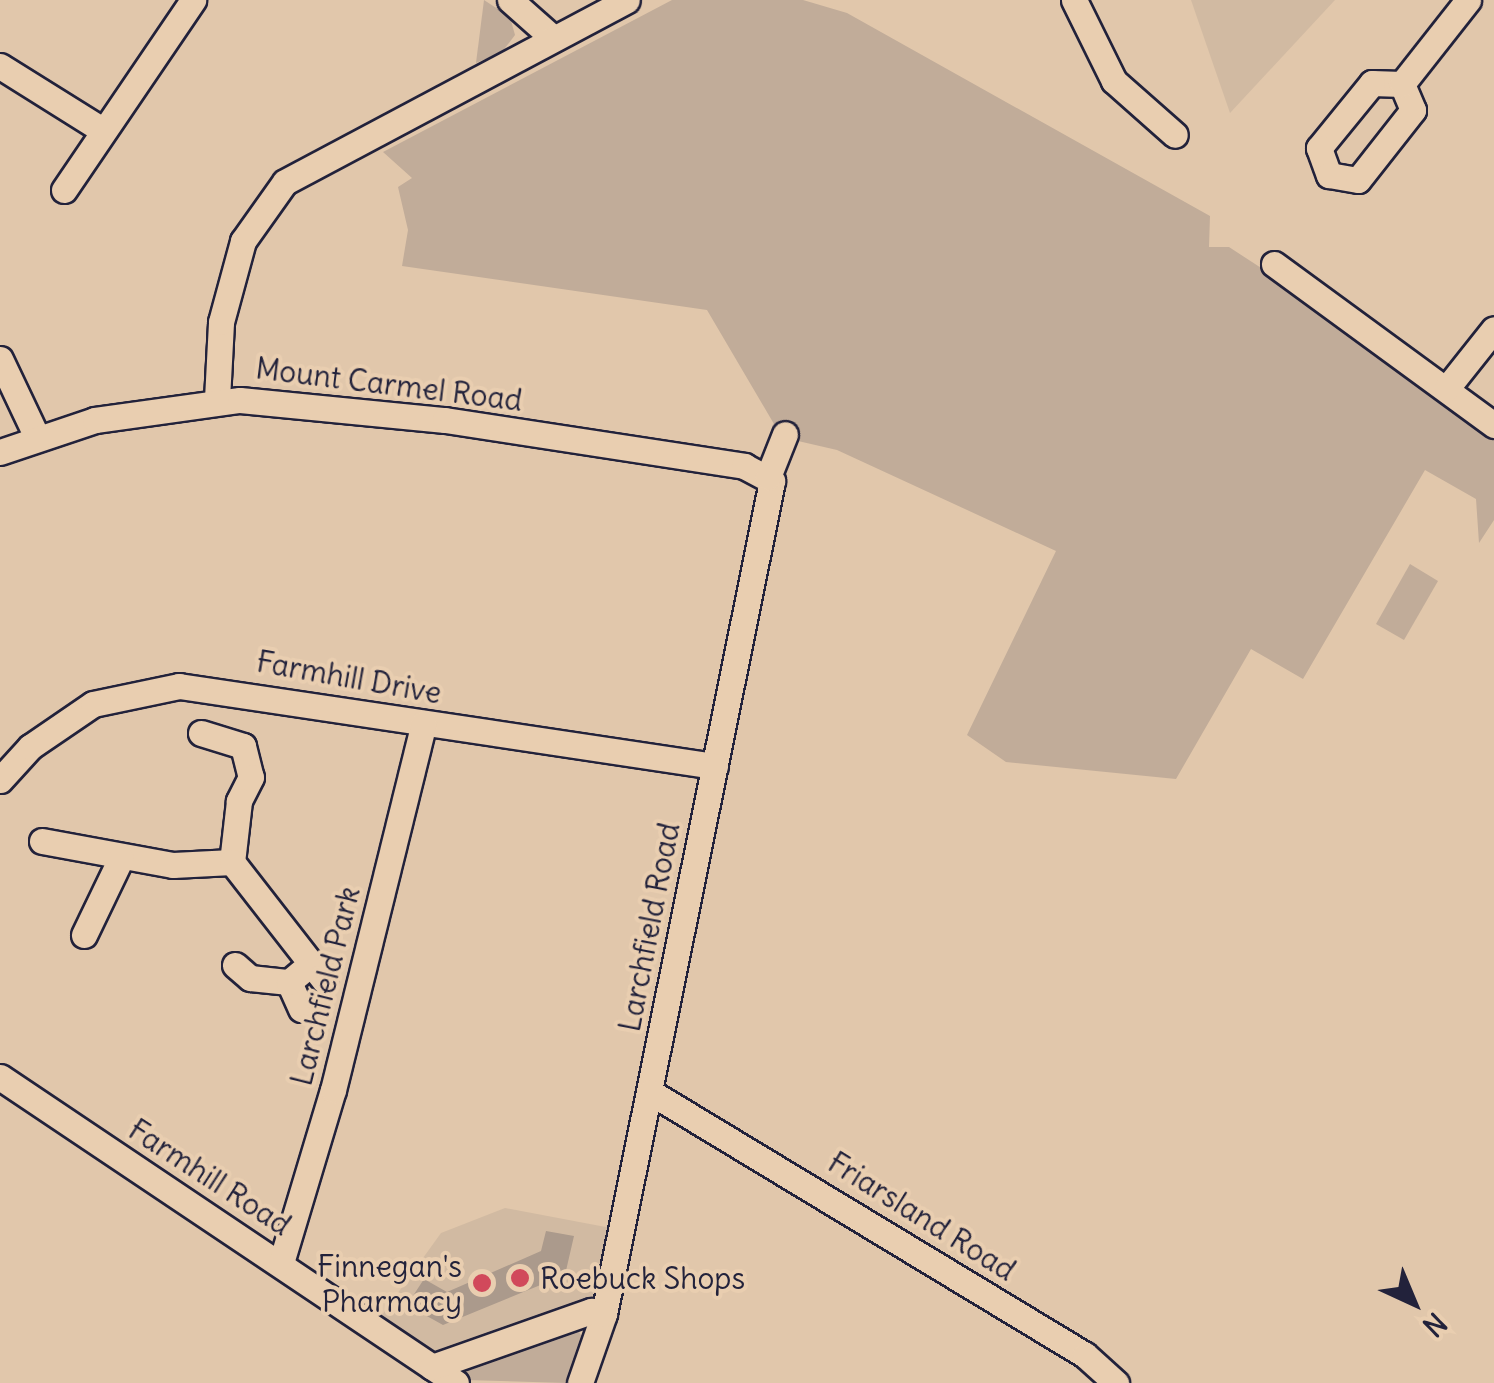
<!DOCTYPE html>
<html>
<head>
<meta charset="utf-8">
<style>
	body { margin:0 }
	#map { position:relative; width:1494px; height:1383px; overflow:hidden; background:#e1c7ab; font-family:Delius,sans-serif }
	div>[style] { position:absolute }
	.built>* { inset:0; background:#d1baa2 }
	.green>* { inset:0; background:#c1ac99 }
	.building>* { inset:0; background:#ab9a8c }
	.roads { filter:drop-shadow(2px 0 #22223b) drop-shadow(-2px 0 #22223b) drop-shadow(0 2px #22223b) drop-shadow(0 -2px #22223b) }
	.minor>* { height:25px; margin:-12.5px; padding:0 12.5px; transform-origin:12.5px; border-radius:12.5px; background:#e9ceb0 }
	.dots>* { width:28px; height:28px; translate:-50% -50%; box-sizing:border-box; border:5px solid #e9ceb0; border-radius:50% }
	span { translate:-50% -50%; white-space:nowrap; text-align:center; line-height:1.15; -webkit-text-stroke:8px #e9ceb0; paint-order:stroke }
	.street-label { font-size:30px; color:#22223b }
	.poi-label { font-size:30px; color:#22223b }
	.right { translate:-100% -50%; text-align:right }
	.left { translate:0 -50%; text-align:left }
	.north { position:absolute; left:1364px; top:1253px; width:100px; height:100px; -webkit-text-stroke:8px #e9ceb0; paint-order:stroke; rotate:136deg; font-size:28px; font-weight:700; line-height:40px; text-align:center; color:#22223b }
	.north::after { content:''; display:block; margin:auto; width:35px; height:45px; background:#22223b; clip-path:polygon(50% 0,100% 100%,50% 72%,0 100%) }
</style>
</head>
<body>
<div id="map">
	<div class="built">
		<i style="clip-path:polygon(1191px 0,1335px 0,1230px 113px)"></i>
		<i style="clip-path:polygon(505px 1208px,611px 1228px,592px 1298px,437px 1357px,377px 1322px,441px 1233px)"></i>
	</div>
	<div class="green">
		<i style="clip-path:polygon(484px 0,510px 17px,515px 35px,502px 52px,476px 63px)"></i>
		<i style="clip-path:polygon(672px 0,803px 0,847px 13px,1210px 216px,1209px 247px,1229px 247px,1414px 368px,1420px 388px,1494px 440px,1494px 520px,1479px 543px,1476px 499px,1425px 470px,1303px 679px,1251px 649px,1176px 779px,1006px 762px,967px 735px,1056px 551px,837px 450px,772px 435px,774px 424px,707px 310px,402px 266px,408px 230px,398px 187px,412px 178px,383px 152px)"></i>
		<i style="clip-path:polygon(1410px 564px,1438px 581px,1404px 640px,1376px 624px)"></i>
		<i style="clip-path:polygon(576px 1327px,584px 1340px,567px 1383px,466px 1380px,468px 1364px)"></i>
	</div>
	<div class="building">
		<i style="clip-path:polygon(546px 1231px,574px 1236px,565px 1275px,443px 1325px,407px 1305px,424px 1279px,447px 1292px,541px 1251px)"></i>
	</div>
	<div class="roads">
		<div class="minor">
			<i style="left:510px;top:0;width:57px;rotate:41.5deg"></i>
			<i style="left:1074px;top:0;width:90px;rotate:63.7deg"></i>
			<i style="left:1114px;top:81px;width:81px;rotate:41.5deg"></i>
			<i style="left:0;top:66px;width:119px;rotate:32deg"></i>
			<i style="left:1402px;top:84px;width:30px;rotate:-178deg"></i>
			<i style="left:1372px;top:83px;width:84px;rotate:129.2deg"></i>
			<i style="left:1319px;top:148px;width:29px;rotate:70deg"></i>
			<i style="left:1329px;top:175px;width:29px;rotate:10deg"></i>
			<i style="left:1358px;top:180px;width:89px;rotate:-51.8deg"></i>
			<i style="left:1413px;top:110px;width:28px;rotate:-113deg"></i>
			<i style="left:1402px;top:84px;width:107px;rotate:-51.8deg"></i>
			<i style="left:64px;top:190px;width:230px;rotate:-55.8deg"></i>
			<i style="left:1274px;top:264px;width:273px;rotate:36.2deg"></i>
			<i style="left:0;top:359px;width:84px;rotate:64.7deg"></i>
			<i style="left:1447px;top:388px;width:75px;rotate:-51.5deg"></i>
			<i style="left:217px;top:399px;width:77px;rotate:-87deg"></i>
			<i style="left:221px;top:322px;width:84px;rotate:-74.8deg"></i>
			<i style="left:243px;top:241px;width:72px;rotate:-54.6deg"></i>
			<i style="left:285px;top:182px;width:387px;rotate:-28deg"></i>
			<i style="left:0;top:452px;width:100px;rotate:-18.6deg"></i>
			<i style="left:95px;top:420px;width:146px;rotate:-7.9deg"></i>
			<i style="left:240px;top:400px;width:206px;rotate:5.6deg"></i>
			<i style="left:445px;top:420px;width:303px;rotate:8.7deg"></i>
			<i style="left:744px;top:466px;width:32px;rotate:28deg"></i>
			<i style="left:772px;top:481px;width:850px;rotate:101.4deg"></i>
			<i style="left:604px;top:1314px;width:73px;rotate:109.2deg"></i>
			<i style="left:768px;top:477px;width:46px;rotate:-68.4deg"></i>
			<i style="left:201px;top:733px;width:44px;rotate:17.2deg"></i>
			<i style="left:243px;top:746px;width:32px;rotate:76deg"></i>
			<i style="left:251px;top:777px;width:27px;rotate:117deg"></i>
			<i style="left:239px;top:801px;width:61px;rotate:96.5deg"></i>
			<i style="left:0;top:780px;width:45px;rotate:-47.7deg"></i>
			<i style="left:30px;top:747px;width:76px;rotate:-34.3deg"></i>
			<i style="left:93px;top:704px;width:88px;rotate:-11.8deg"></i>
			<i style="left:179px;top:686px;width:542px;rotate:8.49deg"></i>
			<i style="left:42px;top:841px;width:133px;rotate:10.4deg"></i>
			<i style="left:173px;top:865px;width:59px;rotate:-2.9deg"></i>
			<i style="left:232px;top:862px;width:150px;rotate:52.1deg"></i>
			<i style="left:84px;top:935px;width:85px;rotate:-64.3deg"></i>
			<i style="left:235px;top:965px;width:20px;rotate:41deg"></i>
			<i style="left:250px;top:978px;width:39px;rotate:6deg"></i>
			<i style="left:301px;top:1009px;width:30px;rotate:-114deg"></i>
			<i style="left:289px;top:982px;width:16px;rotate:-40deg"></i>
			<i style="left:0;top:1077px;width:549px;rotate:33.86deg"></i>
			<i style="left:650px;top:1092px;width:508px;rotate:31.16deg"></i>
			<i style="left:1085px;top:1355px;width:42px;rotate:42.1deg"></i>
			<i style="left:281px;top:1263px;width:181px;rotate:-73.3deg"></i>
			<i style="left:333px;top:1090px;width:378px;rotate:-76.1deg"></i>
			<i style="left:432px;top:1367px;width:169px;rotate:-19.4deg"></i>
			<i style="left:591px;top:1311px;width:13px;rotate:13deg"></i>
		</div>
	</div>
	<div class="dots">
		<i style="left:520px;top:1278px;background:#d1495b"></i>
		<i style="left:482px;top:1283px;background:#d1495b"></i>
	</div>
	<div class="street-label">
		<span style="left:389px;top:384px;rotate:7deg">Mount Carmel Road</span>
		<span style="left:349px;top:677px;rotate:10deg">Farmhill Drive</span>
		<span style="left:649px;top:927px;rotate:-79deg">Larchfield Road</span>
		<span style="left:325px;top:986px;rotate:-76deg">Larchfield Park</span>
		<span style="left:210px;top:1177px;rotate:33deg">Farmhill Road</span>
		<span style="left:922px;top:1216px;rotate:32deg">Friarsland Road</span>
	</div>
	<div class="poi-label">
		<span class="right" style="left:462px;top:1283px">Finnegan's<br>Pharmacy</span>
		<span class="left" style="left:540px;top:1278px">Roebuck Shops</span>
	</div>
	<div class="north">N</div>
</div>
</body>
</html>
